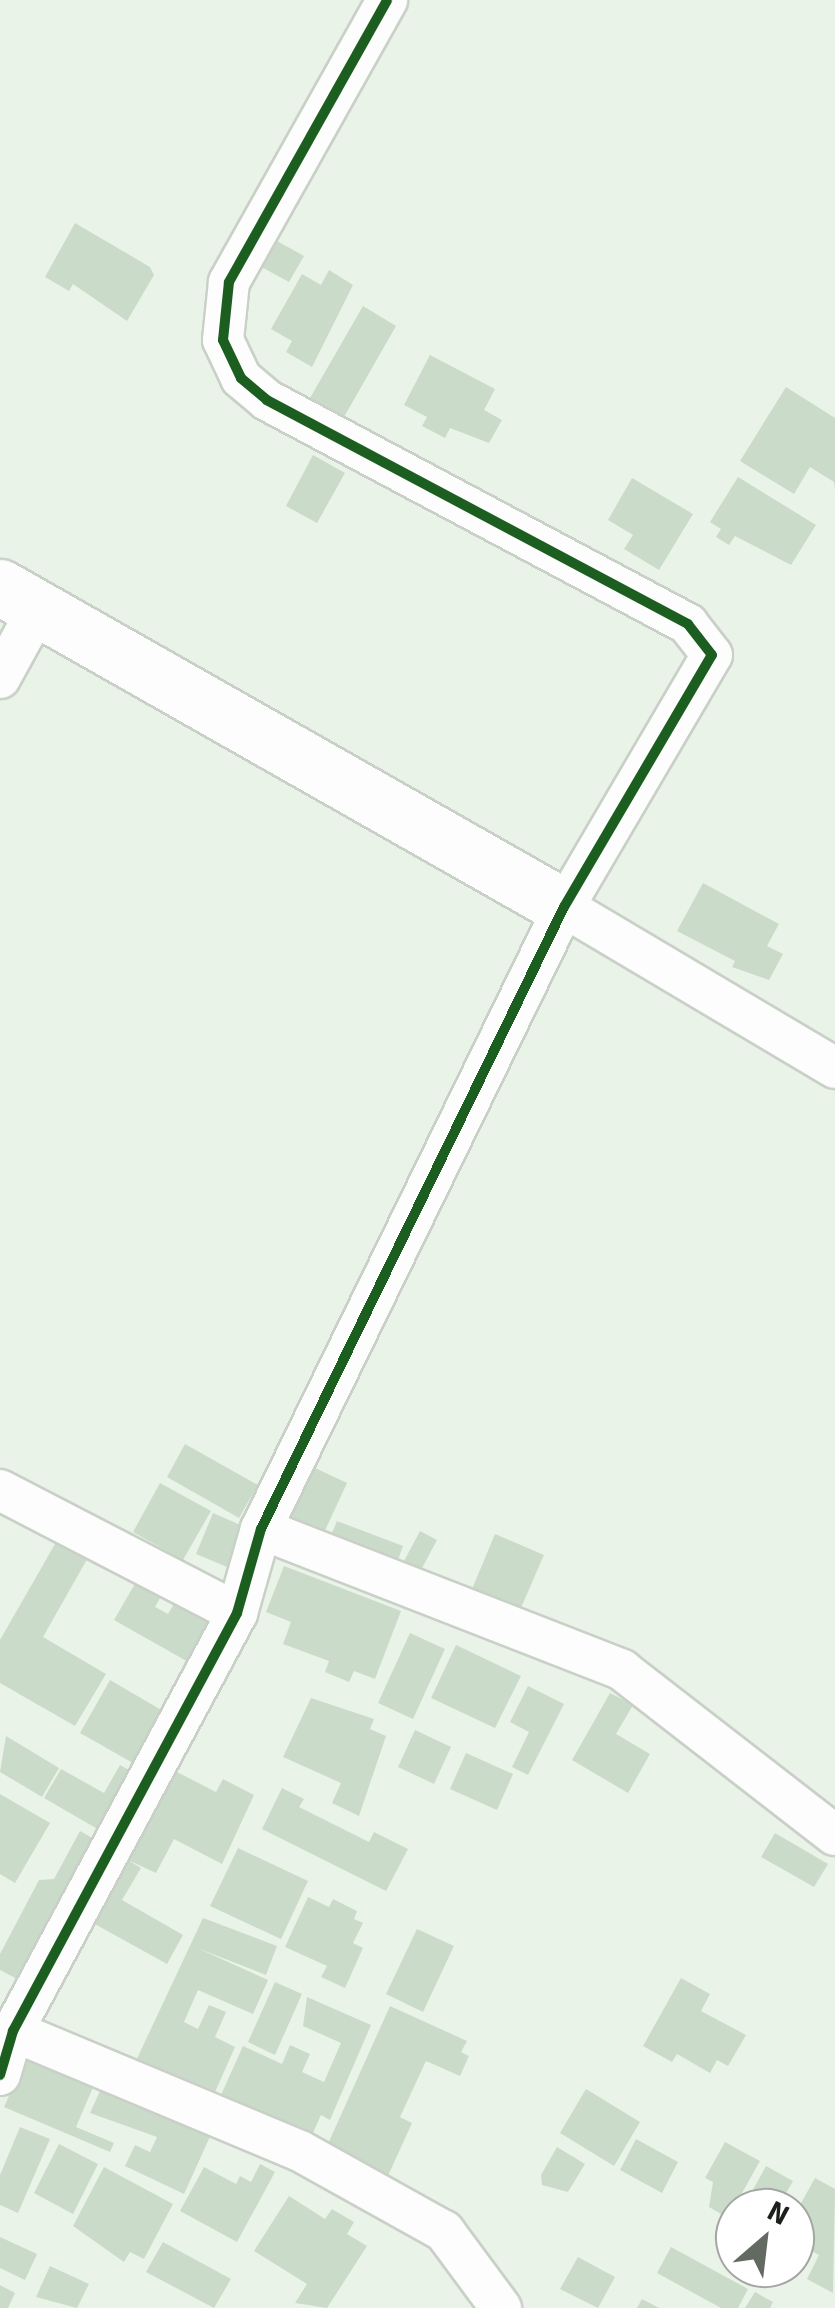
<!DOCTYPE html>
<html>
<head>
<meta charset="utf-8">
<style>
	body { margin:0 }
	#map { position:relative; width:835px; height:2308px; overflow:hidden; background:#eaf3e8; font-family:Signika,sans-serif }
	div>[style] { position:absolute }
	.building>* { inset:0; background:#cbdbc9 }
	.roads { filter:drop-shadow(2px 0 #c9d0c7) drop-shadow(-2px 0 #c9d0c7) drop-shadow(0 2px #c9d0c7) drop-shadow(0 -2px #c9d0c7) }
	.street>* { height:40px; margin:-20px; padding:0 20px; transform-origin:20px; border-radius:20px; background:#fcfdfc }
	.secondary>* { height:55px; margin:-27.5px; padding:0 27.5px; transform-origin:27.5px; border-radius:27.5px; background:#fcfdfc }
	.cycleway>* { height:10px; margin:-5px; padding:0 5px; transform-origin:5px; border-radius:5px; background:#1b5e20 }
	span { translate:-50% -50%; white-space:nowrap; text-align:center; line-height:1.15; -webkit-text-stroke:8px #fff; paint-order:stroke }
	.north { position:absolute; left:715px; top:2188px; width:100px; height:100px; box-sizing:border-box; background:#fff; border:2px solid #a4a6a3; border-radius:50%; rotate:28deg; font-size:28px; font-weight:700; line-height:40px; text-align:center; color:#1b211a }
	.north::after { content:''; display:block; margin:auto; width:35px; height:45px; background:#636a62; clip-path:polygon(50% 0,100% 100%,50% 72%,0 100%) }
</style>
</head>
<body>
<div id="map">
	<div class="building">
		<i style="clip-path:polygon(75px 223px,150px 267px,154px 275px,127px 321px,73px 284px,69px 291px,45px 277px)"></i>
		<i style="clip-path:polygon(268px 236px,304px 256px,289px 282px,254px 263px)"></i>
		<i style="clip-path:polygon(329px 270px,353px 285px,312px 367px,286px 352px,292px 341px,271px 329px,302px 274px,321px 285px)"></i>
		<i style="clip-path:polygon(363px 306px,396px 326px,344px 417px,310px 398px)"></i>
		<i style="clip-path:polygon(430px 355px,495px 389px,484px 410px,502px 420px,489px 443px,450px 428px,445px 438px,422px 426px,427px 417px,404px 405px)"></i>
		<i style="clip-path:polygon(786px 387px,835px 418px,835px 491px,834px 482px,810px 467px,794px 494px,740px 461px)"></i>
		<i style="clip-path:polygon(313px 455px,345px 473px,317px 523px,286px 506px)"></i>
		<i style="clip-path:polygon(738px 477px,816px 525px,791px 565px,735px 536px,729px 545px,716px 537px,721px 529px,710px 522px)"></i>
		<i style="clip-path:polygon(632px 478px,693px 514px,659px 570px,624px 549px,633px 535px,608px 520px)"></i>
		<i style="clip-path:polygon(703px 883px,779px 924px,767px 946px,783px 954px,769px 980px,732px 967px,735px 961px,677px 931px)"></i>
		<i style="clip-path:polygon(185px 1444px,258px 1485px,239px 1518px,167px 1477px)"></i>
		<i style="clip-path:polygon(313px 1467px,347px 1483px,322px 1537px,288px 1520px)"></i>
		<i style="clip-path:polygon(160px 1483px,211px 1511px,183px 1560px,133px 1532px)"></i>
		<i style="clip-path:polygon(213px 1513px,245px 1527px,227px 1567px,196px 1554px)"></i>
		<i style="clip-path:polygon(337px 1521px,403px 1546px,395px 1568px,328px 1542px)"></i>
		<i style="clip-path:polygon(63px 1530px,94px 1547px,43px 1637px,106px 1674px,75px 1726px,0 1683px,0 1640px)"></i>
		<i style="clip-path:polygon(420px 1531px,437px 1540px,421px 1570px,404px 1561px)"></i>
		<i style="clip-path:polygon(495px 1534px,544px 1555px,520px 1610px,472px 1589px)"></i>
		<i style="clip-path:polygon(284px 1566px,401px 1611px,375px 1679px,354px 1671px,349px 1682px,325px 1672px,329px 1661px,283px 1644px,291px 1622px,266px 1612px)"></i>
		<i style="clip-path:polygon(140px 1575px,165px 1589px,155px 1607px,168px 1614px,177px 1599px,221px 1625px,197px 1667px,114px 1620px)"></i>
		<i style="clip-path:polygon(410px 1633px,445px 1649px,413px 1719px,378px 1703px)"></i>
		<i style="clip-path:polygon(456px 1645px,521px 1676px,495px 1728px,431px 1698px)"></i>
		<i style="clip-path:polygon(110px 1680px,170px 1715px,140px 1767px,80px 1733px)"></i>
		<i style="clip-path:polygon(528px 1686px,564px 1704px,528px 1775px,512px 1767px,529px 1732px,510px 1722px)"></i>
		<i style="clip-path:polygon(610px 1693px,633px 1705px,616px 1734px,650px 1754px,628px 1793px,572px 1760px)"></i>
		<i style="clip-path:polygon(311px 1698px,374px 1719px,370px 1729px,386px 1736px,359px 1816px,332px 1803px,341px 1783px,283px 1757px)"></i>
		<i style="clip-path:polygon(415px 1730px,451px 1747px,434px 1784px,398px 1767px)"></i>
		<i style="clip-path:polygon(6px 1736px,59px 1768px,42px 1797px,0 1772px)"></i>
		<i style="clip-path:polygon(466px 1753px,513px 1774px,497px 1810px,450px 1789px)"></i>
		<i style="clip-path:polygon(120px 1765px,134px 1773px,101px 1831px,44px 1798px,61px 1769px,104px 1793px)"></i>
		<i style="clip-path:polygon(175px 1771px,216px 1792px,223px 1779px,254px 1795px,222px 1864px,174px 1839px,156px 1873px,128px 1860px,141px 1868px,122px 1900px,183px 1935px,167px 1964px,84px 1918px)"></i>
		<i style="clip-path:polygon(282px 1788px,304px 1799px,299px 1807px,369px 1842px,374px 1832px,408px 1849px,386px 1891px,262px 1829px)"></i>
		<i style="clip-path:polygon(0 1794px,50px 1823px,15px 1883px,0 1874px)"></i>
		<i style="clip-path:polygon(80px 1831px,94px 1839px,19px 1980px,0 1970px,0 1954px,39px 1880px,54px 1879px)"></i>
		<i style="clip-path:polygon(775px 1833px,828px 1864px,814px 1887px,761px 1857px)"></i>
		<i style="clip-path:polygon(238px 1848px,308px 1881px,281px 1939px,210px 1906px)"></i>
		<i style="clip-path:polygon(308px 1897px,329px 1907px,333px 1899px,357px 1911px,354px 1919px,363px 1923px,353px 1943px,363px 1948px,345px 1988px,321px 1977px,327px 1966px,285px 1947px)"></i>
		<i style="clip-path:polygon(203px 1918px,277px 1946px,266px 1975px,197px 1948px,268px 1980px,253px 2014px,198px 1990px,184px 2022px,198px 2029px,209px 2005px,226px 2012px,215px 2037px,235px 2047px,212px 2099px,134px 2065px)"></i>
		<i style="clip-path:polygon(417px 1929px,454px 1946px,423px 2012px,386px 1994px)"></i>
		<i style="clip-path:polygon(681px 1978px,710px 1994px,701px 2011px,746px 2035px,728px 2066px,717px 2060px,710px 2073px,677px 2054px,672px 2062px,643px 2046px)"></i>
		<i style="clip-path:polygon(275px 1982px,302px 1994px,275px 2055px,248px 2042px)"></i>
		<i style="clip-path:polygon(307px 1997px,371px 2025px,330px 2120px,321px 2115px,312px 2135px,231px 2100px,227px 2108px,217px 2104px,243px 2046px,282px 2064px,290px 2045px,310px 2054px,302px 2072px,324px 2082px,341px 2043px,303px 2026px)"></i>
		<i style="clip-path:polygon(390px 2006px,467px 2041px,461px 2052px,469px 2056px,460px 2076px,426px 2061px,400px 2117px,412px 2123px,387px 2178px,327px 2146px)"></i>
		<i style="clip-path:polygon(26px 2057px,94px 2085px,76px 2127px,114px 2143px,110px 2152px,4px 2107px)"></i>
		<i style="clip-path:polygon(105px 2080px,213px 2130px,184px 2194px,125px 2166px,135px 2145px,150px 2152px,157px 2137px,90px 2113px)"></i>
		<i style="clip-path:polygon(586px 2089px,640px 2122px,614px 2166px,560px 2133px)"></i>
		<i style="clip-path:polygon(20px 2127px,50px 2139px,18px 2213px,0 2205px,0 2175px)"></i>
		<i style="clip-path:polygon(636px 2139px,678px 2162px,662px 2193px,620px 2170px)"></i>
		<i style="clip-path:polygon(725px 2142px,760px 2161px,728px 2218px,709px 2207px,713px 2182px,705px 2178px)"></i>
		<i style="clip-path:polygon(59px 2144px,98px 2164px,73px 2214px,34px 2193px)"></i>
		<i style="clip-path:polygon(557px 2147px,585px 2164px,568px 2192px,542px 2185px,541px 2175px)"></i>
		<i style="clip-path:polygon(260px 2164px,275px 2172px,237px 2242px,180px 2211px,204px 2167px,236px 2184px,240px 2176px,251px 2182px)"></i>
		<i style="clip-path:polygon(766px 2166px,793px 2181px,785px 2195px,795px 2200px,790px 2208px,743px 2208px)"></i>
		<i style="clip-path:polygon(104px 2167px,173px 2204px,144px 2259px,130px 2252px,124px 2262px,73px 2226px)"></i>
		<i style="clip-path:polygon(815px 2178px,835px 2189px,833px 2293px,807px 2279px,819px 2255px,795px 2242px,795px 2214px)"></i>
		<i style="clip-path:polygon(289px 2196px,325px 2219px,332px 2209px,354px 2222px,347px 2234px,367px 2246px,327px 2308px,295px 2303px,307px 2284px,254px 2251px)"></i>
		<i style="clip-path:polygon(0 2237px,37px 2254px,25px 2280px,0 2268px)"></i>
		<i style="clip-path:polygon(163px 2242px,231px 2279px,214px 2308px,146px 2272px)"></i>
		<i style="clip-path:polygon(671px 2247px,748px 2289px,738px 2308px,721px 2308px,657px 2273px)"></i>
		<i style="clip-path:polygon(578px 2257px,615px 2277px,598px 2308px,560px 2289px)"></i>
		<i style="clip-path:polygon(50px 2266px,89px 2284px,77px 2308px,36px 2297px)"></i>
		<i style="clip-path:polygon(0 2285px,15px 2293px,8px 2308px,0 2308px)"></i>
		<i style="clip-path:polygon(755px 2292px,773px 2302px,770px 2308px,745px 2308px)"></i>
		<i style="clip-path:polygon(642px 2299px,659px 2308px,637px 2308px)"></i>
	</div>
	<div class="roads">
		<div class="street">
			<i style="left:0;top:678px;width:79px;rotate:-61.2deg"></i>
			<i style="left:564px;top:907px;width:315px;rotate:30.7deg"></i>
			<i style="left:0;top:1490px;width:267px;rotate:27.4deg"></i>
			<i style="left:261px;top:1529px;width:388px;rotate:21.3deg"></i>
			<i style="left:622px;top:1670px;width:269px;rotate:37.8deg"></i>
			<i style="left:13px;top:2031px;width:311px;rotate:22.7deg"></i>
			<i style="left:300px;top:2151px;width:165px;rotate:29.1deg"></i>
			<i style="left:444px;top:2231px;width:96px;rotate:53.5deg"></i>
			<i style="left:0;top:2075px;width:46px;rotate:-73.5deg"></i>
			<i style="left:13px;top:2031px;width:474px;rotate:-61.8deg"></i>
			<i style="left:237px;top:1613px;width:87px;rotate:-74.1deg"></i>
			<i style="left:261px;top:1529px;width:692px;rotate:-64.03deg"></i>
			<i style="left:564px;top:907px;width:292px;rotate:-59.6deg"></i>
			<i style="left:712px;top:655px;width:39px;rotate:-128deg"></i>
			<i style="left:688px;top:624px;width:477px;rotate:-152deg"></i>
			<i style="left:267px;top:400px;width:34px;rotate:-140deg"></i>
			<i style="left:241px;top:378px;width:42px;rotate:-115.3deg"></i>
			<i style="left:223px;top:340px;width:58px;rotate:-84.1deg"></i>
			<i style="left:229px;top:282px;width:323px;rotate:-60.7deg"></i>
		</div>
		<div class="secondary">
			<i style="left:0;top:587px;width:648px;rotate:29.57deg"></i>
		</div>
	</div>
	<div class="cycleway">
		<i style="left:0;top:2075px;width:46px;rotate:-73.5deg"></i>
		<i style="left:13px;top:2031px;width:474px;rotate:-61.8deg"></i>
		<i style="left:237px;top:1613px;width:87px;rotate:-74.1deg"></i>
		<i style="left:261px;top:1529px;width:692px;rotate:-64.03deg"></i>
		<i style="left:564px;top:907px;width:292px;rotate:-59.6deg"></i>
		<i style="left:712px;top:655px;width:39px;rotate:-128deg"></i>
		<i style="left:688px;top:624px;width:477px;rotate:-152deg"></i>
		<i style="left:267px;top:400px;width:34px;rotate:-140deg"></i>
		<i style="left:241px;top:378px;width:42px;rotate:-115.3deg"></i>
		<i style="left:223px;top:340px;width:58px;rotate:-84.1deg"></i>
		<i style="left:229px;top:282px;width:323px;rotate:-60.7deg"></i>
	</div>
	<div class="north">N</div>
</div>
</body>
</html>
